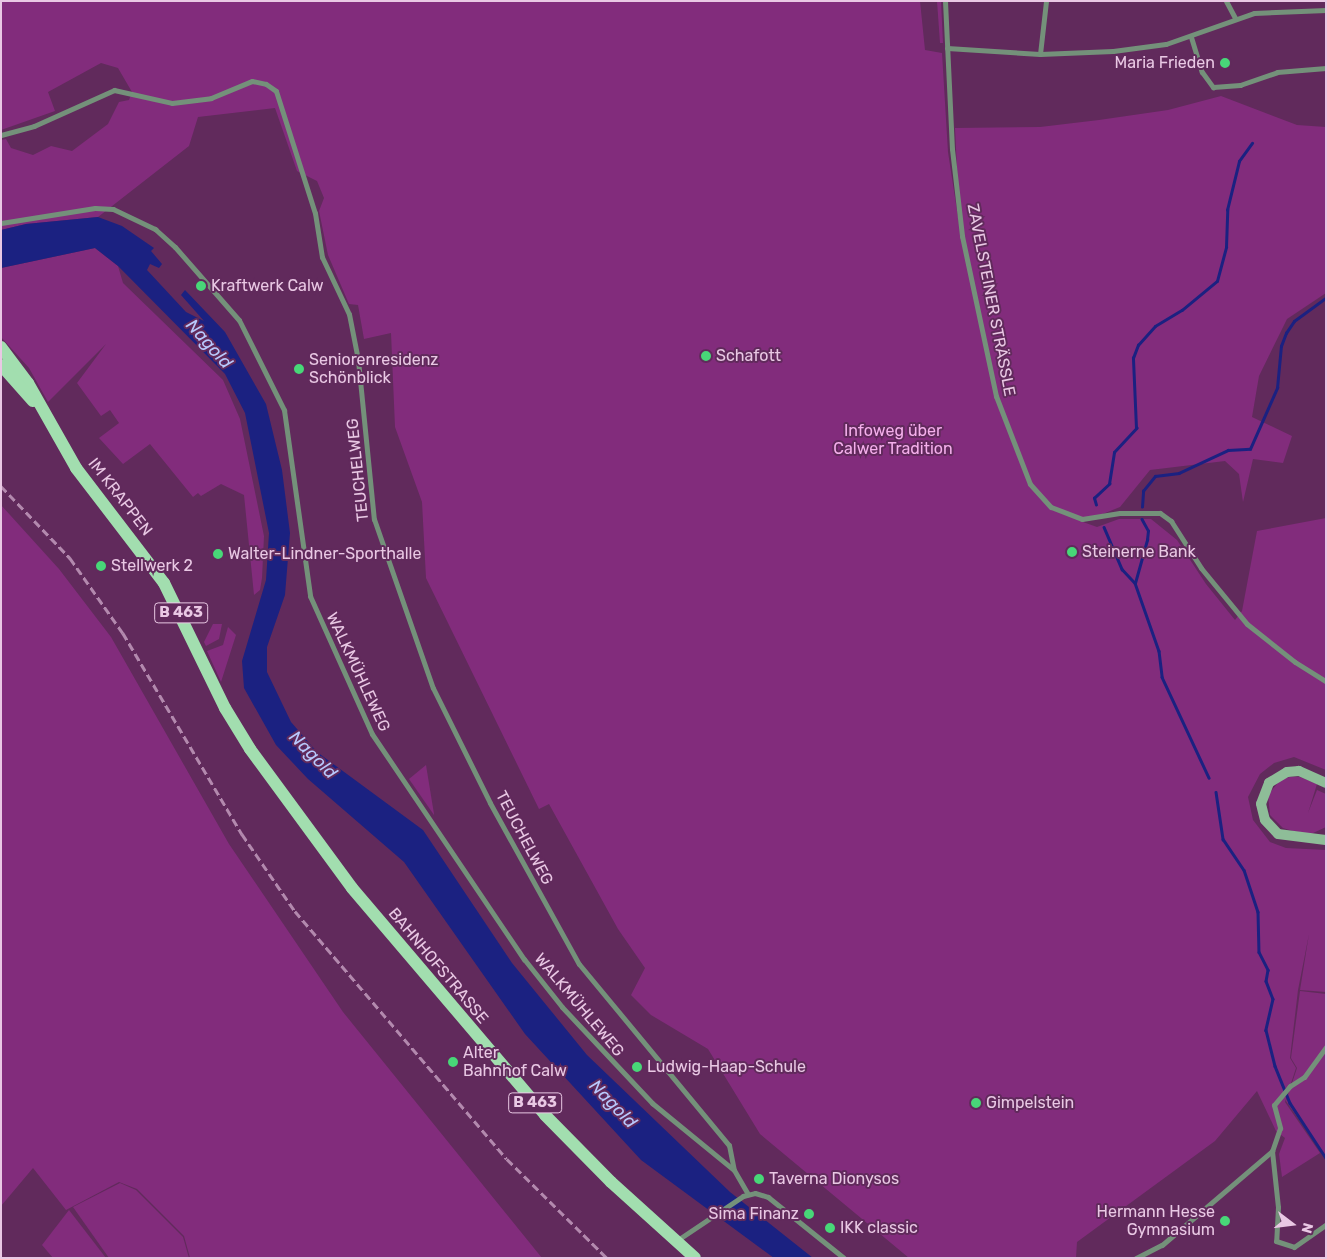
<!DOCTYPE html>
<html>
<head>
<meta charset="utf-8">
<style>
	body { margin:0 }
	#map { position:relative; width:1327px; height:1259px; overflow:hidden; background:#612a5c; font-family:Rubik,sans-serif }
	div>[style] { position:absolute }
	.green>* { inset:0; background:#822c7c }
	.water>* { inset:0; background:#1b2181 }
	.stream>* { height:2.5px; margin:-1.25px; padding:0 1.25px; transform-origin:1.25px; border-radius:1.25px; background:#1b2181 }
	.street>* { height:5px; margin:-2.5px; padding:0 2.5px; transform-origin:2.5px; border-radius:2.5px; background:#74917a }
	.secondary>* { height:10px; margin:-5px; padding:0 5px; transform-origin:5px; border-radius:5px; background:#8ebd98 }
	.primary>* { height:12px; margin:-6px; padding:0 6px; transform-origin:6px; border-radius:6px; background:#a2deaf }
	.rail>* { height:2.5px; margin-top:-1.25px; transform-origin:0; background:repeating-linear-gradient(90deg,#b389ae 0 8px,transparent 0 12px) }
	.dots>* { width:14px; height:14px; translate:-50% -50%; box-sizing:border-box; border:2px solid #612a5c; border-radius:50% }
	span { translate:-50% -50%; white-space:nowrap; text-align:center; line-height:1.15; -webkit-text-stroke:4px #612a5c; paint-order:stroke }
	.shield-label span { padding:1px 4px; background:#612a5c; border:1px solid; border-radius:4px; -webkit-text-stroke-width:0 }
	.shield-label { font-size:15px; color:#e9c8e4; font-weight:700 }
	.poi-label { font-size:16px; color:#e9c8e4 }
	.right { translate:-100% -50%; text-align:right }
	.left { translate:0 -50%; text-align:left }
	.street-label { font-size:16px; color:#e9c8e4 }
	.park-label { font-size:16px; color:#f5afec }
	.water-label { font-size:18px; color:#b8c9fd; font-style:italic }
	.frame { position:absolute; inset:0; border:2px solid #e9c8e4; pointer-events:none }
	.north { position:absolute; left:1267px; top:1199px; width:50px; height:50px; -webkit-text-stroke:4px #612a5c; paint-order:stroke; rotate:105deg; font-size:14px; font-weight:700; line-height:20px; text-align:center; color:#e9c8e4 }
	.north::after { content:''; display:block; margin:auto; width:18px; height:22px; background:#e9c8e4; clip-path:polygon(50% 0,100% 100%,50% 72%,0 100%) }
</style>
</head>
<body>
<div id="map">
	<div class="green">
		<i style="clip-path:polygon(1px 1px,920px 1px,925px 50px,942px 53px,948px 152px,960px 230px,955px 128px,1040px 127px,1099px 120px,1168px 110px,1221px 96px,1297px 125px,1326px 127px,1326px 293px,1287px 319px,1259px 376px,1252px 417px,1292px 436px,1283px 463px,1253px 459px,1243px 502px,1239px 474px,1225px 461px,1150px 470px,1120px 507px,1083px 522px,1097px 527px,1119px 519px,1151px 519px,1177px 540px,1206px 584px,1235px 620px,1242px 611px,1257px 531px,1326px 518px,1326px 770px,1294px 757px,1274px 763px,1260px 774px,1248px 797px,1253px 820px,1270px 842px,1286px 848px,1326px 850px,1326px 992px,1300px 990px,1309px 934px,1298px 990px,1290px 1058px,1296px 1068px,1285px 1102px,1320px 1153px,1282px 1177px,1279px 1154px,1285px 1138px,1276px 1131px,1257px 1091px,1215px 1141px,1077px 1242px,1076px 1258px,909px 1258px,760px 1134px,708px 1049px,651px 1015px,631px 995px,645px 968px,618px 929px,549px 804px,539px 809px,426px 578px,422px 502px,395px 427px,391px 333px,364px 339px,358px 305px,349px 304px,328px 255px,319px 211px,324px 198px,317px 181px,297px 171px,275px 108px,198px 117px,189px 146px,98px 217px,26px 224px,1px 230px,1px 140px,6px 139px,11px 148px,33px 155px,51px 146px,72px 151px,108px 124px,119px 102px,129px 100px,132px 92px,118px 68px,101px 63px,48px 92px,55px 111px,1px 130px)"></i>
		<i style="clip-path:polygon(937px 1px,941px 1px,943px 43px,940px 43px)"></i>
		<i style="clip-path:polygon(95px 248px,118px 266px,123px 283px,223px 380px,240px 419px,264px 536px,262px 578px,260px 590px,254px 595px,244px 495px,221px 484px,201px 496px,198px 493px,193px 497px,150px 444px,123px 464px,99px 438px,119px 423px,110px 410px,101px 416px,77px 383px,106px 344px,48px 402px,29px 368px,1px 337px,1px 268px)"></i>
		<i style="clip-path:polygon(1px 505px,59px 569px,111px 637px,229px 844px,343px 1012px,542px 1258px,190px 1258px,184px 1236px,137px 1189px,119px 1182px,66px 1210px,33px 1168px,1px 1206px)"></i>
		<i style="clip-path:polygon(213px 624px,222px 624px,219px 639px,206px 646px,204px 642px)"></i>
		<i style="clip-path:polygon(228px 627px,236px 635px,221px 682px,207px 651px,223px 645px)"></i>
		<i style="clip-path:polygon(426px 765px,434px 814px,434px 815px,409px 779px)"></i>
		<i style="clip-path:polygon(1290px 777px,1300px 777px,1317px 784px,1308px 813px,1317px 790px,1326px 794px,1326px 827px,1311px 834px,1293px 831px,1283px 828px,1270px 815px,1268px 795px,1281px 779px)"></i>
		<i style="clip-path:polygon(1300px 991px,1326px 994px,1326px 1158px,1286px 1101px,1297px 1068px,1291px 1058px)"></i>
		<i style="clip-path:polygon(120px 1183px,136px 1190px,183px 1237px,189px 1258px,109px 1258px,73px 1207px)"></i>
		<i style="clip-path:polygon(69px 1210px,106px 1258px,53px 1258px,42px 1245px)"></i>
	</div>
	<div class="water">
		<i style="clip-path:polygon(98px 217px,122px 226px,154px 248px,151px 251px,162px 264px,159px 268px,150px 264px,147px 270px,186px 312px,204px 321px,181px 295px,185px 290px,225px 332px,266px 404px,282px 470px,290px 533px,285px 595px,267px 647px,267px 672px,291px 722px,317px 752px,423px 830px,512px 963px,587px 1055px,730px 1192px,813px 1258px,774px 1258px,641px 1160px,525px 1034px,404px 862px,308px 779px,276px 745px,244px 688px,242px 661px,266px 580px,269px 533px,245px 413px,225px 374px,118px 266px,95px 248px,1px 268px,1px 230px,26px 224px)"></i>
	</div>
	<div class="stream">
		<i style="left:1096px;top:505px;width:7px;rotate:-106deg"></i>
		<i style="left:1094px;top:498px;width:21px;rotate:-43deg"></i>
		<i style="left:1109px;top:484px;width:32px;rotate:-81deg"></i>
		<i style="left:1114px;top:452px;width:33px;rotate:-47deg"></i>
		<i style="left:1136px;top:428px;width:70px;rotate:-92.5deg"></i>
		<i style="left:1133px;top:358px;width:14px;rotate:-69deg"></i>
		<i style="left:1138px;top:345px;width:25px;rotate:-48deg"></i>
		<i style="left:1155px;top:326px;width:31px;rotate:-31deg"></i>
		<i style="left:1182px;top:310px;width:45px;rotate:-39.6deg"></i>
		<i style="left:1217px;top:281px;width:35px;rotate:-75deg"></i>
		<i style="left:1226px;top:247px;width:37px;rotate:-88deg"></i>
		<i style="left:1227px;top:210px;width:50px;rotate:-76.2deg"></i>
		<i style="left:1239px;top:161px;width:22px;rotate:-54deg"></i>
		<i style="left:1142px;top:507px;width:16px;rotate:-86deg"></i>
		<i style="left:1143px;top:491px;width:19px;rotate:-51deg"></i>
		<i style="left:1155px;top:476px;width:24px;rotate:-7deg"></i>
		<i style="left:1179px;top:473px;width:54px;rotate:-25.1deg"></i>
		<i style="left:1228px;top:450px;width:22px;rotate:-3deg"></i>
		<i style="left:1250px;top:449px;width:67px;rotate:-66.1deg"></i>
		<i style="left:1277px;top:388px;width:42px;rotate:-84.6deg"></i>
		<i style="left:1281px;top:346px;width:14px;rotate:-69deg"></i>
		<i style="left:1286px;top:333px;width:14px;rotate:-56deg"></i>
		<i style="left:1294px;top:321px;width:39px;rotate:-36deg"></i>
		<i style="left:1104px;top:527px;width:46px;rotate:66.8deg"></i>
		<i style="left:1122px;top:569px;width:19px;rotate:47deg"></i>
		<i style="left:1135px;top:583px;width:72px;rotate:70.6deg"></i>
		<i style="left:1159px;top:651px;width:26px;rotate:83deg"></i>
		<i style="left:1162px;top:677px;width:111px;rotate:65deg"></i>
		<i style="left:1135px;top:583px;width:45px;rotate:-74.4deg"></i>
		<i style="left:1147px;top:540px;width:9px;rotate:-84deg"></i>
		<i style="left:1148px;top:531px;width:13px;rotate:-119deg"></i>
		<i style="left:1216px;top:792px;width:48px;rotate:81.5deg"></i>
		<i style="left:1223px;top:839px;width:37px;rotate:56deg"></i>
		<i style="left:1244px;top:870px;width:44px;rotate:71.6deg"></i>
		<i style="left:1258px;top:912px;width:40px;rotate:88.6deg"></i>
		<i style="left:1259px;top:952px;width:20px;rotate:63deg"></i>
		<i style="left:1268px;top:970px;width:11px;rotate:100deg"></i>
		<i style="left:1266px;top:981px;width:19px;rotate:69deg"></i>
		<i style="left:1273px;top:999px;width:32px;rotate:103deg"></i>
		<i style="left:1266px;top:1030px;width:37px;rotate:76deg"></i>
		<i style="left:1275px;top:1066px;width:40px;rotate:68deg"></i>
		<i style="left:1290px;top:1103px;width:66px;rotate:56.8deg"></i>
	</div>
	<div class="street">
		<i style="left:945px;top:1px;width:148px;rotate:87.3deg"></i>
		<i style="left:952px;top:149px;width:88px;rotate:83.4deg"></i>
		<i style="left:962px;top:236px;width:164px;rotate:78deg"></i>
		<i style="left:996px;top:396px;width:94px;rotate:68.9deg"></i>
		<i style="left:1030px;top:484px;width:31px;rotate:48deg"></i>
		<i style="left:1051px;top:507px;width:33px;rotate:21deg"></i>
		<i style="left:1082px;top:519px;width:38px;rotate:-9deg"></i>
		<i style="left:1120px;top:513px;width:40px"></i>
		<i style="left:1160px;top:513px;width:14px;rotate:36deg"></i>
		<i style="left:1171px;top:521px;width:56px;rotate:57.4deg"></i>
		<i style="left:1201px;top:568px;width:72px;rotate:50.6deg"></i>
		<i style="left:1247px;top:624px;width:61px;rotate:38.4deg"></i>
		<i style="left:1295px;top:662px;width:36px;rotate:32deg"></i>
		<i style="left:1226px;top:1px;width:19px;rotate:62deg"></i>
		<i style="left:1191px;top:37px;width:37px;rotate:73deg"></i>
		<i style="left:1202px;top:72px;width:19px;rotate:54deg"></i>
		<i style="left:1213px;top:87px;width:27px;rotate:-4deg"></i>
		<i style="left:1240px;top:85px;width:39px;rotate:-19deg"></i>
		<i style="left:1277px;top:72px;width:49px;rotate:-4.7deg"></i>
		<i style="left:947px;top:48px;width:93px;rotate:3.7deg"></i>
		<i style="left:1040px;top:54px;width:73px;rotate:-2.4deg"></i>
		<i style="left:1113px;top:51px;width:53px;rotate:-7.5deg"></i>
		<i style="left:1166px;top:44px;width:93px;rotate:-19.4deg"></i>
		<i style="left:1254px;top:13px;width:72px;rotate:-2.4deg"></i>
		<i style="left:1040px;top:54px;width:53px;rotate:-83.5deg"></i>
		<i style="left:1px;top:135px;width:34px;rotate:-15deg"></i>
		<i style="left:34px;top:126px;width:88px;rotate:-24.2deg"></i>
		<i style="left:114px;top:90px;width:59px;rotate:12.6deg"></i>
		<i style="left:172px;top:103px;width:39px;rotate:-7deg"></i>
		<i style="left:211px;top:98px;width:44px;rotate:-22.5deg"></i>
		<i style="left:252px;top:81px;width:14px;rotate:12deg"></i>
		<i style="left:266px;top:84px;width:12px;rotate:35deg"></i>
		<i style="left:276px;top:91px;width:128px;rotate:72.3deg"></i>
		<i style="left:315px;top:213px;width:45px;rotate:81deg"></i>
		<i style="left:322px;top:257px;width:63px;rotate:64.7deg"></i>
		<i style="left:349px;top:314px;width:47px;rotate:78.9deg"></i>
		<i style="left:358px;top:360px;width:160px;rotate:84.3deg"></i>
		<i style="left:374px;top:519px;width:179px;rotate:70.8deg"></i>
		<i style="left:433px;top:688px;width:128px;rotate:63.6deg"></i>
		<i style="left:490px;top:803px;width:184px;rotate:61.1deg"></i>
		<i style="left:579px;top:964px;width:235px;rotate:50.4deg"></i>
		<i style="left:729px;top:1145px;width:25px;rotate:79deg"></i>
		<i style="left:1px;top:223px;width:95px;rotate:-9.1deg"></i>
		<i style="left:95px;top:208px;width:18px;rotate:3deg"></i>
		<i style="left:113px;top:209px;width:47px;rotate:25.5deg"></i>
		<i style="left:155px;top:229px;width:27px;rotate:42deg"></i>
		<i style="left:175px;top:247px;width:97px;rotate:48.8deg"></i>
		<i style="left:239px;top:320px;width:101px;rotate:63.4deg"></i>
		<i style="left:284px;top:410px;width:188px;rotate:82deg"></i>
		<i style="left:310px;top:596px;width:151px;rotate:65.8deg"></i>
		<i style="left:372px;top:734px;width:272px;rotate:56deg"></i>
		<i style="left:524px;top:959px;width:61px;rotate:51.6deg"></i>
		<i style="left:562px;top:1007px;width:132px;rotate:46.8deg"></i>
		<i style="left:652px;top:1103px;width:106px;rotate:39.3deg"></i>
		<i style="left:734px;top:1170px;width:28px;rotate:60deg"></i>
		<i style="left:1326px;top:1047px;width:37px;rotate:126deg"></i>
		<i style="left:1304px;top:1077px;width:17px;rotate:147deg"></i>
		<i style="left:1290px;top:1086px;width:25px;rotate:130deg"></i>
		<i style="left:1274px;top:1105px;width:24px;rotate:75deg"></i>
		<i style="left:1280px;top:1128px;width:24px;rotate:109deg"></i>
		<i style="left:1272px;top:1151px;width:56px;rotate:83.9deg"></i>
		<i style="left:1278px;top:1207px;width:34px;rotate:93deg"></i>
		<i style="left:1276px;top:1241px;width:19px;rotate:18deg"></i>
		<i style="left:1294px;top:1247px;width:39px;rotate:-35deg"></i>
		<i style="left:676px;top:1241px;width:81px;rotate:-33.9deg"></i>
		<i style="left:743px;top:1196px;width:12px;rotate:-14deg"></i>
		<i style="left:755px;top:1193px;width:14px;rotate:17deg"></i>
		<i style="left:768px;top:1197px;width:97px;rotate:38.8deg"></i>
		<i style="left:1136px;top:1258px;width:29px;rotate:-27deg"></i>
		<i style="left:1162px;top:1245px;width:145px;rotate:-40.5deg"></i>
	</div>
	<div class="secondary">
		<i style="left:1326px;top:783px;width:30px;rotate:-156deg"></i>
		<i style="left:1299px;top:771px;width:12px;rotate:175deg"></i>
		<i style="left:1287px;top:772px;width:21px;rotate:149deg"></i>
		<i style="left:1269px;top:783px;width:22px;rotate:111deg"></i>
		<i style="left:1261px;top:804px;width:16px;rotate:76deg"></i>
		<i style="left:1265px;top:820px;width:19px;rotate:47deg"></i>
		<i style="left:1278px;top:834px;width:48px;rotate:7.1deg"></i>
	</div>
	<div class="primary">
		<i style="left:1px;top:347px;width:45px;rotate:53.1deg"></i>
		<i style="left:28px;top:383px;width:98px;rotate:60.5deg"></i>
		<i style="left:76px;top:468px;width:145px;rotate:52.6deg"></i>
		<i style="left:164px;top:583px;width:139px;rotate:64deg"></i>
		<i style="left:225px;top:708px;width:48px;rotate:58.6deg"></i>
		<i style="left:250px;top:749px;width:172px;rotate:53.7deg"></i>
		<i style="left:352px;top:888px;width:298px;rotate:49.6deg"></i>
		<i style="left:545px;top:1115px;width:94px;rotate:45.4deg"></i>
		<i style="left:611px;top:1182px;width:113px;rotate:42.1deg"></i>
		<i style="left:1px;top:365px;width:48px;rotate:48.4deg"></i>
	</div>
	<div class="rail">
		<i style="left:1px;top:486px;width:100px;rotate:46.2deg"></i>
		<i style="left:70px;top:558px;width:92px;rotate:54.8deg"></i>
		<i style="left:123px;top:633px;width:234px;rotate:59.4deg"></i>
		<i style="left:242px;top:834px;width:93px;rotate:55.5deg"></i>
		<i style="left:295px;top:911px;width:326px;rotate:49.5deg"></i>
		<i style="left:507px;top:1159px;width:141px;rotate:44.7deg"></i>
	</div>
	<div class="dots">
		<i style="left:1225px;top:63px;background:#48d778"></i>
		<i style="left:201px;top:286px;background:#48d778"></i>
		<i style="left:706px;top:356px;background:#48d778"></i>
		<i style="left:299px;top:369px;background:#48d778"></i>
		<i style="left:1072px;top:552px;background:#48d778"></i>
		<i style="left:218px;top:554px;background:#48d778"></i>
		<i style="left:101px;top:566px;background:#48d778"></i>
		<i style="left:453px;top:1062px;background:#48d778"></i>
		<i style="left:637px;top:1067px;background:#48d778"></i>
		<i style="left:976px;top:1103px;background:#48d778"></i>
		<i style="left:759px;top:1179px;background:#48d778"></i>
		<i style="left:809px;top:1214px;background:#48d778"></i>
		<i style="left:1225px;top:1221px;background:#48d778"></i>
		<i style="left:830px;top:1228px;background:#48d778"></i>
	</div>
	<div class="shield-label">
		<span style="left:181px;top:613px">B 463</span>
		<span style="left:535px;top:1103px">B 463</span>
	</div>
	<div class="poi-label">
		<span class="right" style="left:1215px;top:63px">Maria Frieden</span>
		<span class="left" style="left:211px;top:286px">Kraftwerk Calw</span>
		<span class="left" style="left:716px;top:356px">Schafott</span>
		<span class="left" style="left:309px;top:369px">Seniorenresidenz<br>Schönblick</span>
		<span class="left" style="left:1082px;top:552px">Steinerne Bank</span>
		<span class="left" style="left:228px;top:554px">Walter-Lindner-Sporthalle</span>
		<span class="left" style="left:111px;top:566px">Stellwerk 2</span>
		<span class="left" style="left:463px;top:1062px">Alter<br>Bahnhof Calw</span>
		<span class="left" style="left:647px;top:1067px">Ludwig-Haap-Schule</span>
		<span class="left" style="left:986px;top:1103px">Gimpelstein</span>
		<span class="left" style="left:769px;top:1179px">Taverna Dionysos</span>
		<span class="right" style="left:1215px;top:1221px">Hermann Hesse<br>Gymnasium</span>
		<span class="right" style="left:799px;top:1214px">Sima Finanz</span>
		<span class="left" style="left:840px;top:1228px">IKK classic</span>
	</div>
	<div class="street-label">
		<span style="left:991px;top:300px;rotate:79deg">ZAVELSTEINER STRÄSSLE</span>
		<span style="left:358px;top:470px;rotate:-96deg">TEUCHELWEG</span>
		<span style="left:120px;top:497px;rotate:52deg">IM KRAPPEN</span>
		<span style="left:358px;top:672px;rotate:65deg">WALKMÜHLEWEG</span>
		<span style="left:524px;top:838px;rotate:62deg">TEUCHELWEG</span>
		<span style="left:438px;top:966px;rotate:50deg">BAHNHOFSTRASSE</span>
		<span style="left:579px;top:1005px;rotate:50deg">WALKMÜHLEWEG</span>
	</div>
	<div class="park-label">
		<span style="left:893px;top:440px">Infoweg über<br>Calwer Tradition</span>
	</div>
	<div class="water-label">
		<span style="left:209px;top:344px;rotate:48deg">Nagold</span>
		<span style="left:313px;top:755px;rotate:45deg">Nagold</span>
		<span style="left:613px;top:1104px;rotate:46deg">Nagold</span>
	</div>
	<div class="frame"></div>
	<div class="north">N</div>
</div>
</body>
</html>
